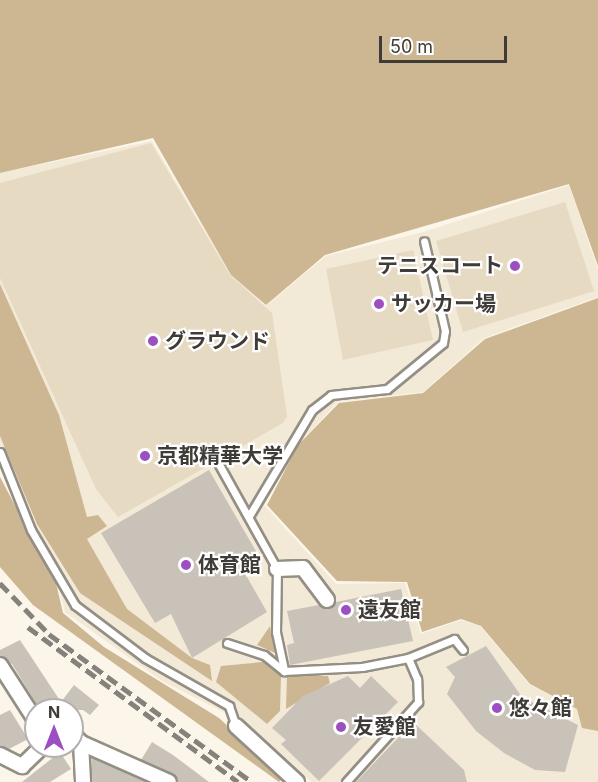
<!DOCTYPE html>
<html>
<head>
<meta charset="utf-8">
<style>
	body { margin:0 }
	#map { position:relative; width:598px; height:782px; overflow:hidden; background:#fbf5ea; font-family:Inter,"Noto Sans JP",sans-serif }
	div>[style] { position:absolute }
	.built>* { inset:0; background:#f3e9d7 }
	.green>* { inset:0; background:#e7dac3 }
	.forest>* { inset:0; background:#cdb792 }
	.building>* { inset:0; background:#c9c2b8 }
	.roads { filter:drop-shadow(2px 0 #948f85) drop-shadow(-2px 0 #948f85) drop-shadow(0 2px #948f85) drop-shadow(0 -2px #948f85) }
	.lane>* { height:7px; margin:-3.5px; padding:0 3.5px; transform-origin:3.5px; border-radius:3.5px; background:#fff }
	.street>* { height:14px; margin:-7px; padding:0 7px; transform-origin:7px; border-radius:7px; background:#fff }
	.rail>* { height:4.5px; margin-top:-2.25px; transform-origin:0; background:repeating-linear-gradient(90deg,#85817b 0 12px,transparent 0 18px) }
	.dots>* { width:16px; height:16px; translate:-50% -50%; box-sizing:border-box; border:3px solid #fff; border-radius:50% }
	span { translate:-50% -50%; white-space:nowrap; text-align:center; line-height:1.15; -webkit-text-stroke:4.5px #fff; paint-order:stroke }
	.poi-label { font-size:21px; color:#3f3c38; font-weight:700 }
	.right { translate:-100% -50%; text-align:right }
	.left { translate:0 -50%; text-align:left }
	.north { position:absolute; left:24px; top:698px; width:60px; height:60px; box-sizing:border-box; background:#fff; border:2px solid #b2b1af; border-radius:50%; rotate:0deg; font-size:16px; font-weight:700; line-height:24px; text-align:center; color:#3f3c38 }
	.north::after { content:''; display:block; margin:auto; width:21px; height:27px; background:#9c4fc1; clip-path:polygon(50% 0,100% 100%,50% 72%,0 100%) }
	.scale { position:absolute; left:379px; top:36px; width:128px; height:27px; box-sizing:border-box; border:3px solid #3f3c38; border-top:0; padding-left:8px; font-size:18px; line-height:21px; white-space:nowrap; color:#3f3c38; -webkit-text-stroke:4px #fff; paint-order:stroke }
</style>
</head>
<body>
<div id="map">
	<div class="built">
		<i style="clip-path:polygon(152px 141px,231px 275px,266px 306px,326px 256px,423px 232px,569px 185px,598px 270px,598px 297px,484px 338px,423px 392px,338px 402px,297px 445px,264px 505px,336px 584px,405px 583px,421px 634px,461px 620px,480px 626px,530px 685px,598px 719px,598px 782px,312px 782px,241px 721px,162px 681px,65px 612px,58px 584px,26px 532px,0 467px,0 173px)"></i>
	</div>
	<div class="green">
		<i style="clip-path:polygon(151px 143px,230px 275px,272px 313px,287px 416px,283px 423px,118px 517px,96px 489px,0 278px,0 183px)"></i>
		<i style="clip-path:polygon(565px 202px,594px 291px,463px 332px,436px 241px)"></i>
		<i style="clip-path:polygon(413px 250px,433px 340px,343px 360px,326px 269px)"></i>
	</div>
	<div class="forest">
		<i style="clip-path:polygon(0 0,598px 0,598px 266px,569px 184px,325px 255px,266px 305px,231px 275px,153px 138px,0 173px)"></i>
		<i style="clip-path:polygon(0 284px,59px 415px,87px 517px,98px 515px,107px 526px,87px 539px,127px 609px,192px 658px,210px 665px,212px 681px,80px 593px,37px 524px,0 436px)"></i>
		<i style="clip-path:polygon(598px 298px,598px 731px,582px 728px,577px 709px,530px 684px,481px 626px,461px 619px,422px 632px,407px 582px,337px 581px,267px 505px,298px 445px,339px 403px,423px 393px,485px 339px)"></i>
		<i style="clip-path:polygon(0 477px,56px 583px,63px 613px,104px 647px,219px 718px,283px 777px,279px 782px,33px 605px,0 567px)"></i>
		<i style="clip-path:polygon(270px 626px,275px 653px,257px 645px)"></i>
		<i style="clip-path:polygon(263px 662px,281px 676px,280px 711px,267px 724px,216px 682px,221px 666px)"></i>
		<i style="clip-path:polygon(287px 676px,328px 676px,330px 683px,286px 709px)"></i>
	</div>
	<div class="building">
		<i style="clip-path:polygon(209px 470px,261px 560px,243px 570px,267px 612px,192px 658px,171px 614px,155px 623px,101px 533px)"></i>
		<i style="clip-path:polygon(401px 589px,413px 641px,290px 665px,287px 645px,294px 643px,287px 611px,319px 605px,329px 609px,336px 602px)"></i>
		<i style="clip-path:polygon(20px 640px,61px 702px,74px 685px,99px 705px,90px 715px,83px 710px,40px 710px,12px 664px,0 656px,0 650px)"></i>
		<i style="clip-path:polygon(486px 646px,522px 697px,578px 725px,565px 772px,535px 770px,504px 753px,476px 731px,447px 694px,455px 677px,446px 667px)"></i>
		<i style="clip-path:polygon(348px 676px,360px 688px,371px 676px,398px 702px,319px 781px,281px 744px,286px 740px,272px 728px,303px 696px)"></i>
		<i style="clip-path:polygon(10px 710px,28px 739px,9px 749px,0 746px,0 715px)"></i>
		<i style="clip-path:polygon(413px 722px,464px 770px,467px 782px,356px 782px)"></i>
		<i style="clip-path:polygon(152px 742px,173px 755px,209px 782px,178px 782px,173px 774px,141px 760px)"></i>
		<i style="clip-path:polygon(60px 752px,71px 769px,50px 782px,22px 782px)"></i>
		<i style="clip-path:polygon(91px 757px,147px 782px,92px 782px)"></i>
	</div>
	<div class="roads">
		<div class="lane">
			<i style="left:0;top:452px;width:84px;rotate:68.3deg"></i>
			<i style="left:31px;top:530px;width:87px;rotate:59.6deg"></i>
			<i style="left:75px;top:605px;width:88px;rotate:37.1deg"></i>
			<i style="left:145px;top:658px;width:97px;rotate:29.7deg"></i>
			<i style="left:229px;top:706px;width:21px;rotate:71deg"></i>
			<i style="left:217px;top:461px;width:124px;rotate:60.9deg"></i>
			<i style="left:277px;top:569px;width:63px;rotate:90.9deg"></i>
			<i style="left:276px;top:632px;width:40px;rotate:78deg"></i>
			<i style="left:284px;top:671px;width:78px;rotate:-2.9deg"></i>
			<i style="left:362px;top:667px;width:47px;rotate:-11.1deg"></i>
			<i style="left:408px;top:658px;width:50px;rotate:-22.4deg"></i>
			<i style="left:454px;top:639px;width:14px;rotate:51deg"></i>
			<i style="left:249px;top:516px;width:123px;rotate:-59.3deg"></i>
			<i style="left:312px;top:410px;width:24px;rotate:-38deg"></i>
			<i style="left:331px;top:395px;width:56px;rotate:-6.1deg"></i>
			<i style="left:387px;top:389px;width:72px;rotate:-39.4deg"></i>
			<i style="left:443px;top:343px;width:12px;rotate:-81deg"></i>
			<i style="left:445px;top:331px;width:92px;rotate:-103.1deg"></i>
			<i style="left:227px;top:643px;width:39px;rotate:18deg"></i>
			<i style="left:264px;top:655px;width:26px;rotate:39deg"></i>
			<i style="left:346px;top:782px;width:108px;rotate:-48deg"></i>
			<i style="left:418px;top:702px;width:23px;rotate:-92deg"></i>
			<i style="left:417px;top:679px;width:23px;rotate:-113deg"></i>
		</div>
		<div class="street">
			<i style="left:277px;top:569px;width:26px;rotate:-2deg"></i>
			<i style="left:303px;top:568px;width:40px;rotate:53deg"></i>
			<i style="left:0;top:665px;width:67px;rotate:57.3deg"></i>
			<i style="left:236px;top:726px;width:83px;rotate:42.6deg"></i>
			<i style="left:72px;top:733px;width:13px;rotate:48deg"></i>
			<i style="left:81px;top:743px;width:39px;rotate:87deg"></i>
			<i style="left:81px;top:743px;width:96px;rotate:23.9deg"></i>
			<i style="left:0;top:755px;width:25px;rotate:27deg"></i>
			<i style="left:22px;top:766px;width:29px;rotate:-44deg"></i>
		</div>
	</div>
	<div class="rail">
		<i style="left:0;top:583px;width:71px;rotate:46.1deg"></i>
		<i style="left:49px;top:634px;width:251px;rotate:36.1deg"></i>
		<i style="left:28px;top:627px;width:261px;rotate:36.4deg"></i>
	</div>
	<div class="dots">
		<i style="left:515px;top:266px;background:#9c4fc1"></i>
		<i style="left:379px;top:304px;background:#9c4fc1"></i>
		<i style="left:153px;top:341px;background:#9c4fc1"></i>
		<i style="left:145px;top:456px;background:#9c4fc1"></i>
		<i style="left:186px;top:565px;background:#9c4fc1"></i>
		<i style="left:346px;top:610px;background:#9c4fc1"></i>
		<i style="left:497px;top:708px;background:#9c4fc1"></i>
		<i style="left:341px;top:727px;background:#9c4fc1"></i>
	</div>
	<div class="poi-label">
		<span class="right" style="left:503px;top:266px">テニスコート</span>
		<span class="left" style="left:391px;top:304px">サッカー場</span>
		<span class="left" style="left:165px;top:341px">グラウンド</span>
		<span class="left" style="left:157px;top:456px">京都精華大学</span>
		<span class="left" style="left:198px;top:565px">体育館</span>
		<span class="left" style="left:358px;top:610px">遠友館</span>
		<span class="left" style="left:509px;top:708px">悠々館</span>
		<span class="left" style="left:353px;top:727px">友愛館</span>
	</div>
	<div class="north">N</div>
	<div class="scale">50 m</div>
</div>
</body>
</html>
